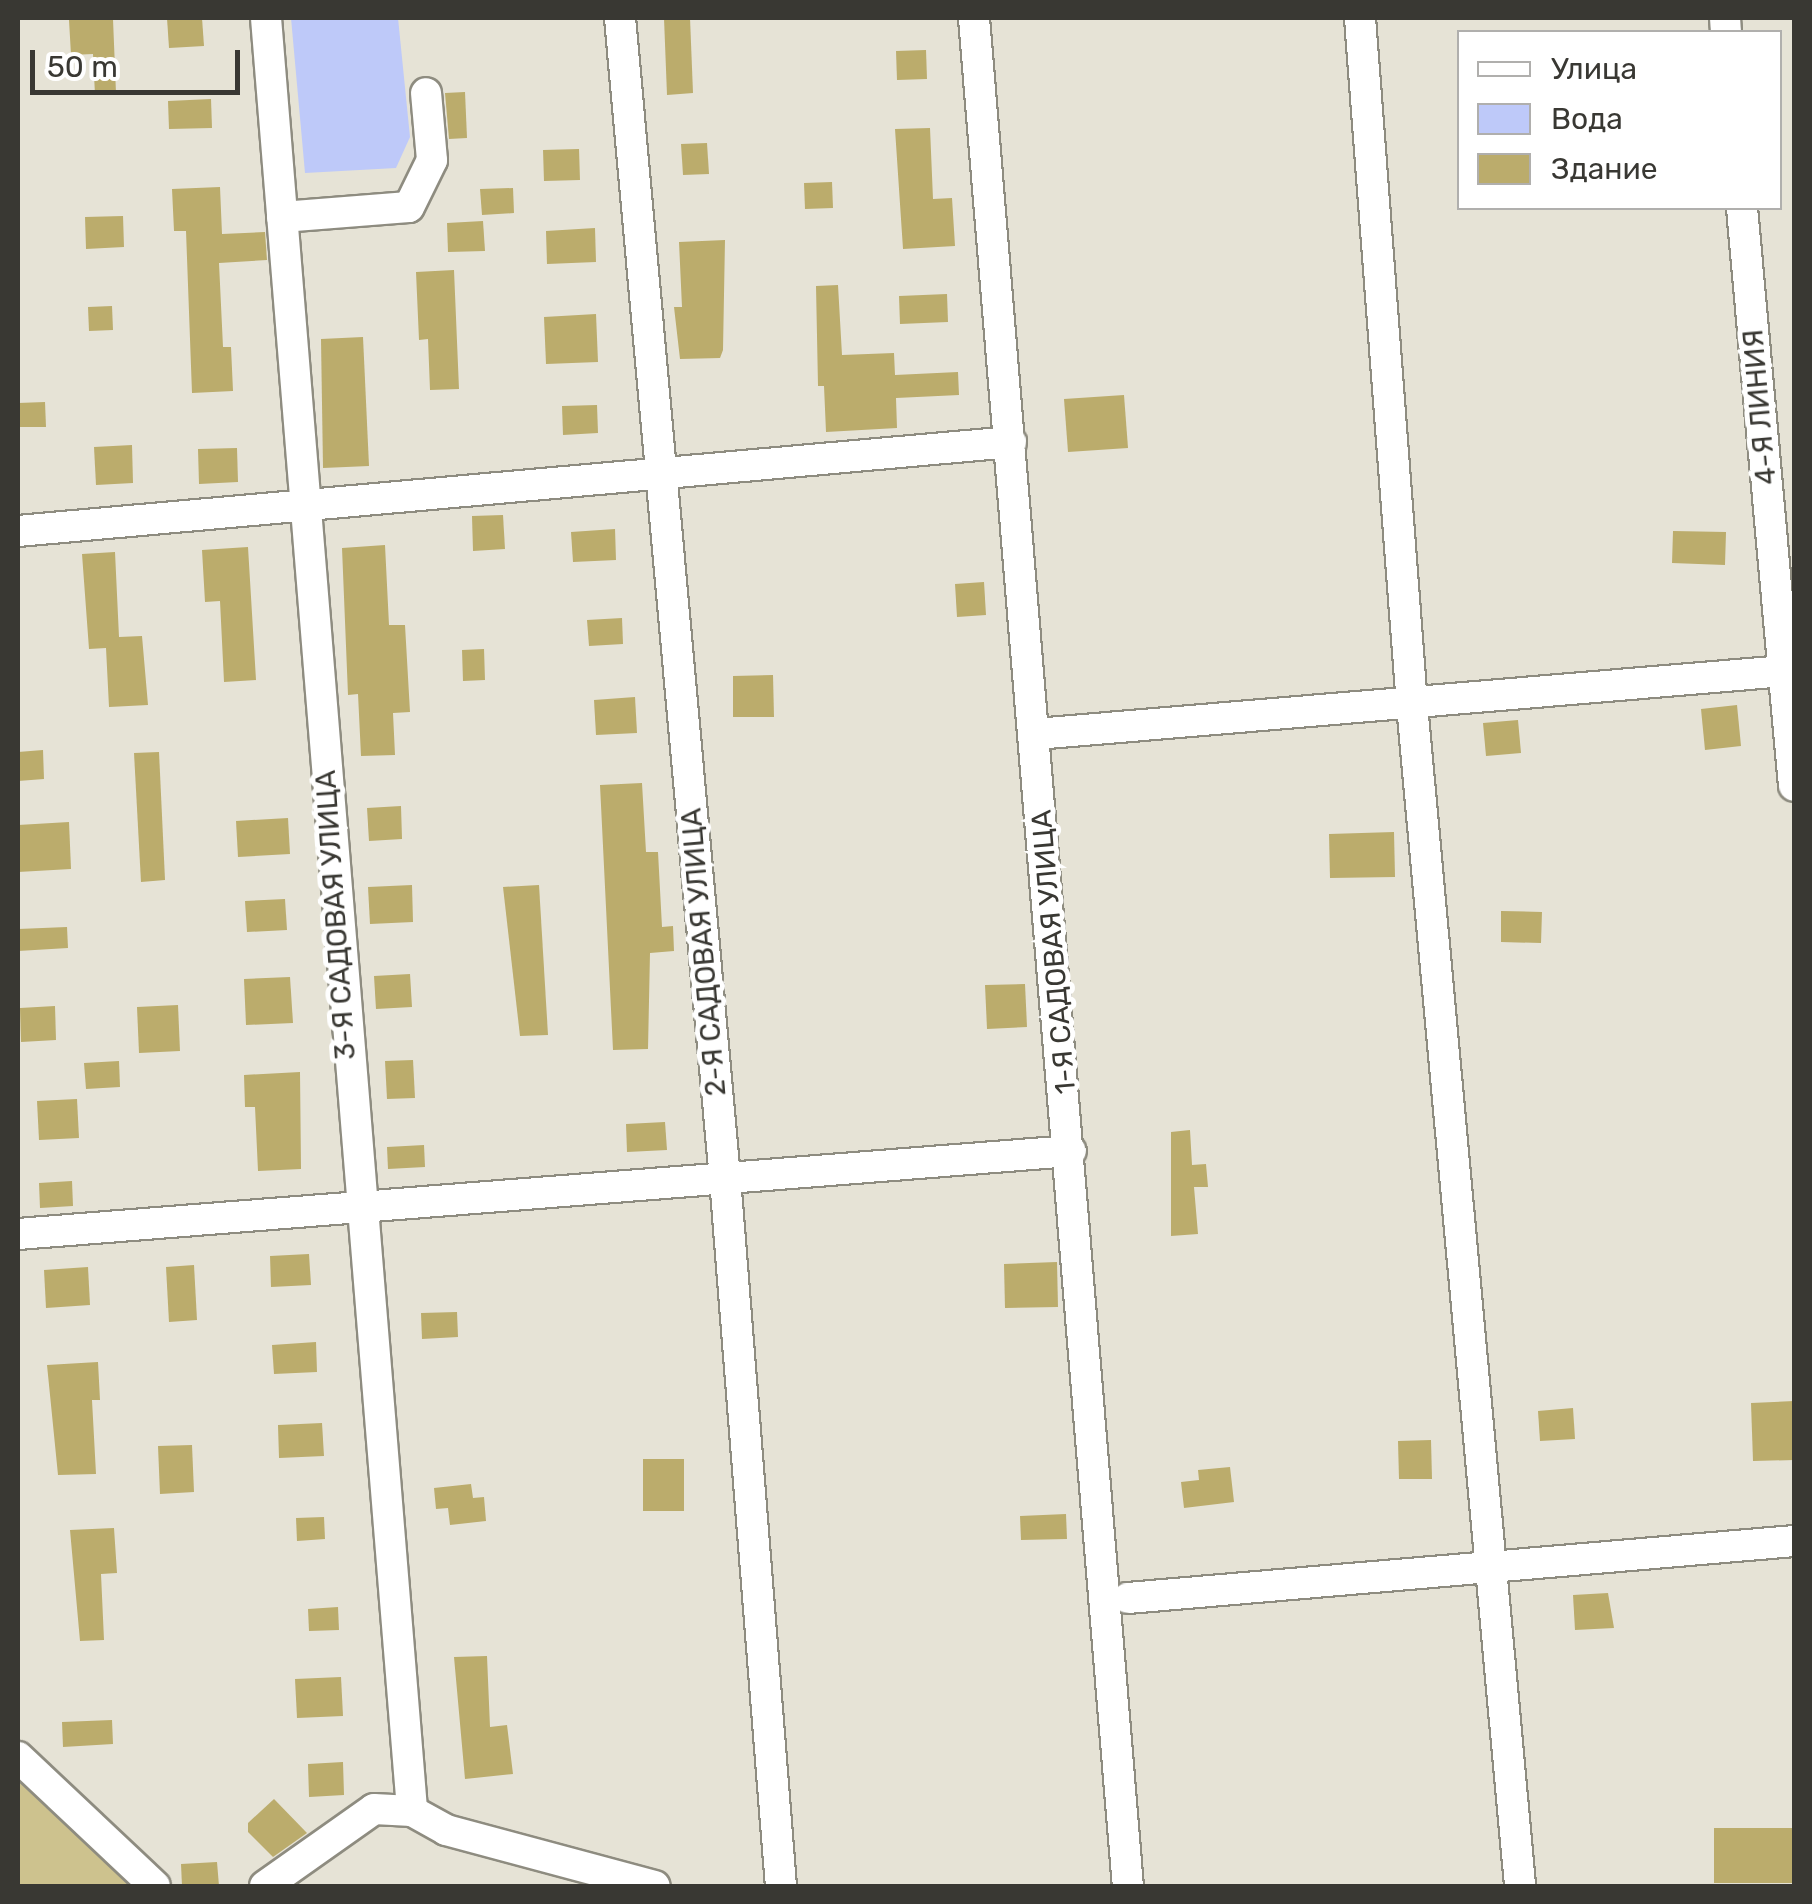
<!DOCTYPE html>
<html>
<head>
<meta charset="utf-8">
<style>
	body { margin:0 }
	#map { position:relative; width:1812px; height:1904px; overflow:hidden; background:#e6e3d6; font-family:Rubik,sans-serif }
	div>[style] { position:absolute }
	.green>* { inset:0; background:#cdc28e }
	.water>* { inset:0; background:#bec9f9 }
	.building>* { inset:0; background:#bbac6c }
	.roads { filter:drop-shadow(2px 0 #8e8c80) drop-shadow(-2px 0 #8e8c80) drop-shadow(0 2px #8e8c80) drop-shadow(0 -2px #8e8c80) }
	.minor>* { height:30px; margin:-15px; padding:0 15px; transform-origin:15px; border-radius:15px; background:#fff }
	span { translate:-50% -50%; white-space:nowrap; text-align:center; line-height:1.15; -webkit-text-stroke:10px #fff; paint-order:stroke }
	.street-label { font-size:28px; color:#393833 }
	.frame { position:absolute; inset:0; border:20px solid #393833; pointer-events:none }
	.legend { position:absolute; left:1457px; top:30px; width:325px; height:180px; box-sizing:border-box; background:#fff; border:2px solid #b0afad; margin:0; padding:12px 18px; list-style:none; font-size:30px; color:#393833 }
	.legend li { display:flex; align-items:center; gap:20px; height:50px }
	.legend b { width:50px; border:2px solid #b0afad }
	.scale { position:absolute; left:30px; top:50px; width:210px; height:45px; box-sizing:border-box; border:5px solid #393833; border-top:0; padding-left:12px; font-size:30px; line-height:35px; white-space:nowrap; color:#393833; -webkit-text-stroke:8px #fff; paint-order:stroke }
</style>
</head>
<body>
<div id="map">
	<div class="green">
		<i style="clip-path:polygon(18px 1760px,140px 1886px,18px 1886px)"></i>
	</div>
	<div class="water">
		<i style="clip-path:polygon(291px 18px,398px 18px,410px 137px,396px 168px,305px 173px)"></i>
	</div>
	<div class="building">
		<i style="clip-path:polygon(167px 18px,202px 18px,204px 46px,169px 48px)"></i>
		<i style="clip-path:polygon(664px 18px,690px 18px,693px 93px,667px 95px)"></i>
		<i style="clip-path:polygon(113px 19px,116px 93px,95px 95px,93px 54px,71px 55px,69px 20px)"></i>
		<i style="clip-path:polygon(926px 50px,927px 79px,897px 80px,896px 51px)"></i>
		<i style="clip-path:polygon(465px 92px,467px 138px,449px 139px,445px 93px)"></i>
		<i style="clip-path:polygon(211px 99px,212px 128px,169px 129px,168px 101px)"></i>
		<i style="clip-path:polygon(930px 128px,933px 199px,952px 198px,955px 246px,903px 249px,895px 129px)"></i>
		<i style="clip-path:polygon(707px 143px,709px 174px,683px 175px,681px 144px)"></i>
		<i style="clip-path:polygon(579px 149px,580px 180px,544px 181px,543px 150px)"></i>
		<i style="clip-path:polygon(832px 182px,833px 208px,805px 209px,804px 183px)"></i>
		<i style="clip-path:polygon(220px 187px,222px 234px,265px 232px,267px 260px,219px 263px,223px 347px,231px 347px,233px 391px,192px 393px,186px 231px,174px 231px,172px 189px)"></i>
		<i style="clip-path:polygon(513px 188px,514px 213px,482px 215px,480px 189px)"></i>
		<i style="clip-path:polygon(123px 216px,124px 247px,86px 249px,85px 217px)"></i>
		<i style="clip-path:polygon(483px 221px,485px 251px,448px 252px,447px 223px)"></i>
		<i style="clip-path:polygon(595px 228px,596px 262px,547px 264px,546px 231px)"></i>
		<i style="clip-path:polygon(725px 240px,723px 350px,720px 358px,680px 359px,674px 307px,682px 307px,679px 242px)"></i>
		<i style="clip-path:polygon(454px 270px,459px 389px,430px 390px,428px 339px,419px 340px,416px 272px)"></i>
		<i style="clip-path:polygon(838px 285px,842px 355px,894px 353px,895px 375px,958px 372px,959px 395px,896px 398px,897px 428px,826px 432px,824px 386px,818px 386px,816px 286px)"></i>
		<i style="clip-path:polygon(947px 294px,948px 322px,900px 324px,899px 296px)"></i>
		<i style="clip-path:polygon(112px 306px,113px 330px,89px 331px,88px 307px)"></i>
		<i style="clip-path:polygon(596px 314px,598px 362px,546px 364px,544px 317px)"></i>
		<i style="clip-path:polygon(363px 337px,369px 466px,323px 468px,321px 339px)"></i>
		<i style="clip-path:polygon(1124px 395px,1128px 448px,1068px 452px,1064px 399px)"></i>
		<i style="clip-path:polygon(45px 402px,46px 427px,18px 427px,18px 403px)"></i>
		<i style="clip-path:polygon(597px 405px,598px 433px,563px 435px,562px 406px)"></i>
		<i style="clip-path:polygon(132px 445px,133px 483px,96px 485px,94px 447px)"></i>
		<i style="clip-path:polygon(237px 448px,238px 482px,199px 484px,198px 449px)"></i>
		<i style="clip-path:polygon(503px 515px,505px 549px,473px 551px,472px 516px)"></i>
		<i style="clip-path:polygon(615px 529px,616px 560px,573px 562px,571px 532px)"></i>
		<i style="clip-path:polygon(1673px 531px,1726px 532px,1725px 565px,1672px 563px)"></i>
		<i style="clip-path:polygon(385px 545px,389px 625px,405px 625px,410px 712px,393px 713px,395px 755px,361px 756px,358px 694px,348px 695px,342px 548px)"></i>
		<i style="clip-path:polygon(248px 547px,256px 680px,224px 682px,220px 601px,205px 602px,202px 550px)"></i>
		<i style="clip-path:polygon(115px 552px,119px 637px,142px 636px,148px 705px,109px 707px,106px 648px,89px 649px,82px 554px)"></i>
		<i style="clip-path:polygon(984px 582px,986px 615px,957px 617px,955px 584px)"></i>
		<i style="clip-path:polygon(622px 618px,623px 644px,589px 646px,587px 620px)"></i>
		<i style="clip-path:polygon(484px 649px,485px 680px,463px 681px,462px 650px)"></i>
		<i style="clip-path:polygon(773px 675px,774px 717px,733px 717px,733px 676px)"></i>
		<i style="clip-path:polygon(635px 697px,637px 733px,596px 735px,594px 700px)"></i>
		<i style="clip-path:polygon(1737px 705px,1741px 746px,1705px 750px,1701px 709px)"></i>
		<i style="clip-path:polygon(1518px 720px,1521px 753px,1486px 756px,1483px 723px)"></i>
		<i style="clip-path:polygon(43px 750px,44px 779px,18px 781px,18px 752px)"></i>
		<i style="clip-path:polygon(159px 752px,165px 880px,141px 882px,134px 753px)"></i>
		<i style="clip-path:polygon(642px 783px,646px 852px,658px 852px,662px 927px,673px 926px,674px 951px,650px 953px,648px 1049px,613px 1050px,600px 785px)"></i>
		<i style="clip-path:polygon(401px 806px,402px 839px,369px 841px,367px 808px)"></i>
		<i style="clip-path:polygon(288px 818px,290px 854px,238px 857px,236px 821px)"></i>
		<i style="clip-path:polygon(69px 822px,71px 869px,18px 872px,18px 825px)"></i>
		<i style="clip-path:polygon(1394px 832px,1395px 877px,1330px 878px,1329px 834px)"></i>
		<i style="clip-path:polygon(412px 885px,413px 922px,370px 924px,368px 887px)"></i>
		<i style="clip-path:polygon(539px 885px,548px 1035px,520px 1036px,503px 887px)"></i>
		<i style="clip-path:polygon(285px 899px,287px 930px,247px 932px,245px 901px)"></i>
		<i style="clip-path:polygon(1501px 911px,1542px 912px,1541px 943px,1501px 942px)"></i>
		<i style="clip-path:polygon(67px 927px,68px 948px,18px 951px,18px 929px)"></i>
		<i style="clip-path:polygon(410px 974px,412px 1007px,376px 1009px,374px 976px)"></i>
		<i style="clip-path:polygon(290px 977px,293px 1023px,246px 1025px,244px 979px)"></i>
		<i style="clip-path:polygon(1025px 984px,1027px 1027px,987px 1029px,985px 985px)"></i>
		<i style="clip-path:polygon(178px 1005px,180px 1051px,139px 1053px,137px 1007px)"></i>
		<i style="clip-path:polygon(55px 1006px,56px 1040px,21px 1042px,20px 1008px)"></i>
		<i style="clip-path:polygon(413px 1060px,415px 1098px,387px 1099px,385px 1061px)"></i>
		<i style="clip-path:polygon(119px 1061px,120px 1087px,86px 1089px,84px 1063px)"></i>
		<i style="clip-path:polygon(300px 1072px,301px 1169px,258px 1171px,255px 1107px,245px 1107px,244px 1075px)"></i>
		<i style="clip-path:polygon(77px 1099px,79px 1138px,39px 1140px,37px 1101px)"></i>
		<i style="clip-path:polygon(665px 1122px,667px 1150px,627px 1152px,626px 1124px)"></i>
		<i style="clip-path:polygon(1190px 1130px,1192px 1165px,1206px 1164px,1208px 1187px,1194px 1187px,1198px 1234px,1171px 1236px,1171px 1132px)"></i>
		<i style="clip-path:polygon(424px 1145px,425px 1167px,388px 1169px,387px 1147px)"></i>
		<i style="clip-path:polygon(72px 1181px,73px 1206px,40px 1208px,39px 1183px)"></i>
		<i style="clip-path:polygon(309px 1254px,311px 1285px,271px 1287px,270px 1256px)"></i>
		<i style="clip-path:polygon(1057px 1262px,1058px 1307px,1005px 1308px,1004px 1264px)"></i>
		<i style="clip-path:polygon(194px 1265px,197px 1320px,169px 1322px,166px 1267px)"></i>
		<i style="clip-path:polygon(88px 1267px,90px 1305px,46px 1308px,44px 1270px)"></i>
		<i style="clip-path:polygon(457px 1312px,458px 1337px,422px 1339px,421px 1313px)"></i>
		<i style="clip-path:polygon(316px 1342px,317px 1372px,274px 1374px,272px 1345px)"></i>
		<i style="clip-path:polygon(98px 1362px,100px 1400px,92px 1400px,96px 1474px,58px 1475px,47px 1365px)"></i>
		<i style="clip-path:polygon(1794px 1401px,1794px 1460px,1753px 1461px,1751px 1403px)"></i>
		<i style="clip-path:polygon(1573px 1408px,1575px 1439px,1540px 1441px,1538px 1411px)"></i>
		<i style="clip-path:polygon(322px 1423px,324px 1456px,279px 1458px,278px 1425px)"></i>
		<i style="clip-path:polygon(1431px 1440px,1432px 1479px,1399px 1479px,1398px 1441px)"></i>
		<i style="clip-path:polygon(192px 1445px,194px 1492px,160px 1494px,158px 1446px)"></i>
		<i style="clip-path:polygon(643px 1459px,684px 1459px,684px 1511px,643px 1511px)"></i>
		<i style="clip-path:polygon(1230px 1467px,1234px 1502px,1184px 1508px,1181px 1482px,1199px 1480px,1198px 1470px)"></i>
		<i style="clip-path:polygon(471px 1484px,473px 1498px,484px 1497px,486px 1521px,450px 1525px,448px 1508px,436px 1509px,434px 1488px)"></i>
		<i style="clip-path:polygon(1066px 1514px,1067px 1539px,1021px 1540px,1020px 1516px)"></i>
		<i style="clip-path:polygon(324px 1517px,325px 1539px,297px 1541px,296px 1518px)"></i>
		<i style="clip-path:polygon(114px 1528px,117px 1573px,101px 1574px,104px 1640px,80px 1641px,70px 1530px)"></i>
		<i style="clip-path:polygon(1608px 1593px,1614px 1628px,1575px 1630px,1573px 1595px)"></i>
		<i style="clip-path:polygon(338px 1607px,339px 1630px,309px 1631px,308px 1609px)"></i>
		<i style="clip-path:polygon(487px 1656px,490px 1727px,507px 1725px,513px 1774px,465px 1779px,454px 1657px)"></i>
		<i style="clip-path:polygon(341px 1677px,343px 1716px,297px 1718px,295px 1679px)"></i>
		<i style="clip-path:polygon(112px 1720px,113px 1744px,63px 1747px,62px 1722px)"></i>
		<i style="clip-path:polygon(343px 1762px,344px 1795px,309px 1797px,308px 1764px)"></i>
		<i style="clip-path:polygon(274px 1799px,307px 1833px,273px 1857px,248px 1832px,248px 1823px)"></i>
		<i style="clip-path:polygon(1714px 1828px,1793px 1828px,1793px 1883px,1714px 1883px)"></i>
		<i style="clip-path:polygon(217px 1862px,219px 1886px,182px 1886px,181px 1864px)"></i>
	</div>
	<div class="roads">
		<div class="minor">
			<i style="left:266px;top:18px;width:1799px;rotate:85.34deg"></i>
			<i style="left:620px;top:18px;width:1165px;rotate:84.83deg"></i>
			<i style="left:725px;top:1178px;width:710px;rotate:85.48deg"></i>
			<i style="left:974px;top:18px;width:1874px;rotate:85.29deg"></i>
			<i style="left:1360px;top:18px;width:689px;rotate:85.67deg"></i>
			<i style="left:1412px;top:705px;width:1186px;rotate:84.77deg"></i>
			<i style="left:1725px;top:18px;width:14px;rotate:86deg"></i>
			<i style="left:1742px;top:208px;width:580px;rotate:84.86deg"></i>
			<i style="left:282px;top:217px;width:127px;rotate:-4.5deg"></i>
			<i style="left:409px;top:207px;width:52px;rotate:-63.9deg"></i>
			<i style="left:432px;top:160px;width:67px;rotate:-95.1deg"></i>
			<i style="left:18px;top:531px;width:997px;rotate:-5.12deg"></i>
			<i style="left:1036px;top:734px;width:751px;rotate:-4.81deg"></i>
			<i style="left:18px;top:1234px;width:1056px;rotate:-4.51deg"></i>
			<i style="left:1128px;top:1598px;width:668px;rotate:-4.89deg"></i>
			<i style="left:18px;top:1757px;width:188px;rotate:43.3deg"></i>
			<i style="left:265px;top:1886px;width:133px;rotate:-35.2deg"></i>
			<i style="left:374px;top:1809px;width:38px;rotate:3deg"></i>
			<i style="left:412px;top:1811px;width:39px;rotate:29deg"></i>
			<i style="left:446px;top:1830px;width:216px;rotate:15deg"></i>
		</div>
	</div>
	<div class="street-label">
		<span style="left:1760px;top:407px;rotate:-95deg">4-Я ЛИНИЯ</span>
		<span style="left:336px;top:915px;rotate:-94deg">3-Я САДОВАЯ УЛИЦА</span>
		<span style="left:704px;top:952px;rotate:-95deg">2-Я САДОВАЯ УЛИЦА</span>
		<span style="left:1054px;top:952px;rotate:-95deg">1-Я САДОВАЯ УЛИЦА</span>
	</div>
	<div class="frame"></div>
	<ul class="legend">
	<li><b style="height:12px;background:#fff"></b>Улица</li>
	<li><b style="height:28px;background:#bec9f9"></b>Вода</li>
	<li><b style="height:28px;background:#bbac6c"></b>Здание</li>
	</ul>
	<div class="scale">50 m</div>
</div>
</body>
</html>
